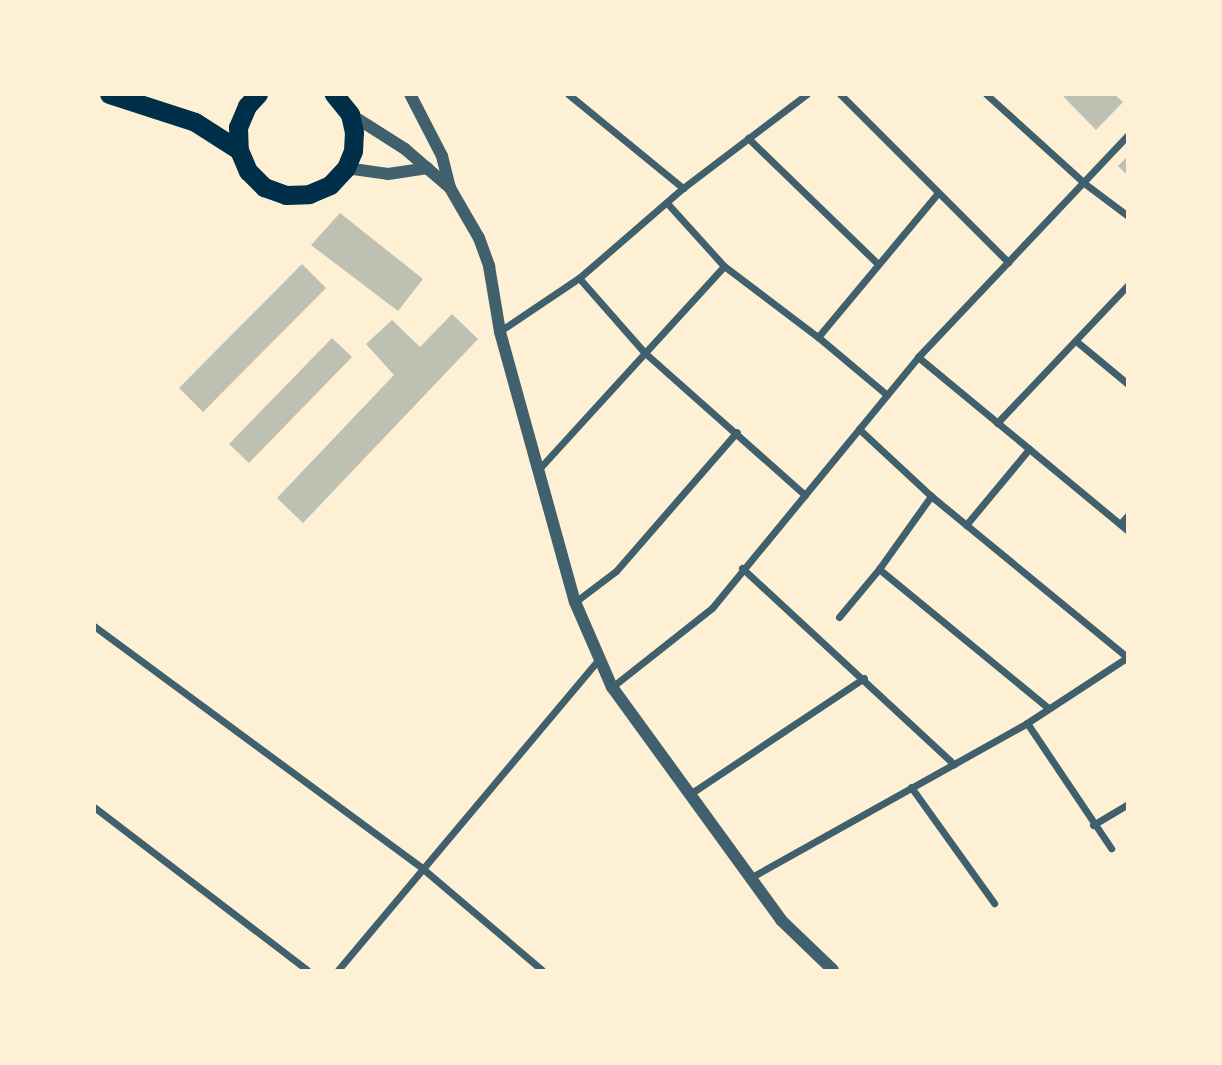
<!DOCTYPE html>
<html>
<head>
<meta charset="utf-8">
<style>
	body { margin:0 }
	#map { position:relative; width:1222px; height:1065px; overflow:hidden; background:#fdf0d5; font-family:Literata,serif }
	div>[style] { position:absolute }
	.building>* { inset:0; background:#bec0b2 }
	.minor>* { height:7px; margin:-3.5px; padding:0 3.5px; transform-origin:3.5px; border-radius:3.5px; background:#3f606c }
	.tertiary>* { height:12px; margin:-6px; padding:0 6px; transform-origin:6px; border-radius:6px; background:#3f606c }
	.trunk>* { height:19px; margin:-9.5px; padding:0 9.5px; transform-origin:9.5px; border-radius:9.5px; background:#003049 }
	span { translate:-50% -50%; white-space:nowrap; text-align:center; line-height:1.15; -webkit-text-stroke:7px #fdf0d5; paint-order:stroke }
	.frame { position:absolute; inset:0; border:96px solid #fdf0d5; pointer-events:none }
</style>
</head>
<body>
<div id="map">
	<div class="building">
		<i style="clip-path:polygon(1061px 94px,1114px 94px,1123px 102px,1096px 130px)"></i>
		<i style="clip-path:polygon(1128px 156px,1128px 176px,1118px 166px)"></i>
		<i style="clip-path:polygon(340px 213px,423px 279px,398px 311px,311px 245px)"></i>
		<i style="clip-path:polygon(302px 264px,326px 288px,203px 412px,179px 388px)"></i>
		<i style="clip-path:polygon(452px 314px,478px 339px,303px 523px,277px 498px,394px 375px,366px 344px,392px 320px,420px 347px)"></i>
		<i style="clip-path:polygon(332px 338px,352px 357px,249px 463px,229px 444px)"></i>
	</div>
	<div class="minor">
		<i style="left:568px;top:94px;width:149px;rotate:39.3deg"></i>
		<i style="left:840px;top:94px;width:238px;rotate:45deg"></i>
		<i style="left:986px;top:94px;width:132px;rotate:42.2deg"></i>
		<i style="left:1084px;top:183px;width:55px;rotate:36.9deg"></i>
		<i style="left:748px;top:138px;width:181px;rotate:44.1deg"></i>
		<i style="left:667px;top:203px;width:85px;rotate:47.9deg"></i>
		<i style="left:724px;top:266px;width:118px;rotate:37.1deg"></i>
		<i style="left:818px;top:337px;width:90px;rotate:40deg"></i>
		<i style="left:579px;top:278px;width:100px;rotate:48.7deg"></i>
		<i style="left:645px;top:353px;width:214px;rotate:41.6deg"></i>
		<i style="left:500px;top:331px;width:95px;rotate:-33.9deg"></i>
		<i style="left:579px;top:278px;width:138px;rotate:-40.9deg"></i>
		<i style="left:683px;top:188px;width:156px;rotate:-37.2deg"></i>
		<i style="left:818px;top:337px;width:187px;rotate:-50.2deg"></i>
		<i style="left:1076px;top:341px;width:67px;rotate:39.6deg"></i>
		<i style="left:918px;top:357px;width:273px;rotate:39.6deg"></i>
		<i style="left:997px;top:423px;width:190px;rotate:-46.5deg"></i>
		<i style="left:859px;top:429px;width:98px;rotate:42.9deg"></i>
		<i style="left:931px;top:496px;width:254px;rotate:39.4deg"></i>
		<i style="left:538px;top:470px;width:276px;rotate:-47.6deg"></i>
		<i style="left:1120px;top:524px;width:12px;rotate:-48deg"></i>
		<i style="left:966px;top:525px;width:99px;rotate:-50.3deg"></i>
		<i style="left:742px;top:568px;width:289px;rotate:42.8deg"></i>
		<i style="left:879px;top:569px;width:219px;rotate:39.4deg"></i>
		<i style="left:575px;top:602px;width:51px;rotate:-37.1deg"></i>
		<i style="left:616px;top:571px;width:184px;rotate:-49deg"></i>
		<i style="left:839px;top:617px;width:62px;rotate:-50.2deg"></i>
		<i style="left:879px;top:569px;width:90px;rotate:-54.5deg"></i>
		<i style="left:94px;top:626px;width:408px;rotate:36.4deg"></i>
		<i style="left:422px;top:868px;width:157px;rotate:40.4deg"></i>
		<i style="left:612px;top:687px;width:127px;rotate:-38.3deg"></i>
		<i style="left:712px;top:608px;width:325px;rotate:-50.6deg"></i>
		<i style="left:918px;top:357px;width:306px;rotate:-46.6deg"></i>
		<i style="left:1027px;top:723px;width:151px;rotate:56.1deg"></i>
		<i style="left:911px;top:787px;width:143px;rotate:54.4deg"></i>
		<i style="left:690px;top:794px;width:209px;rotate:-33.7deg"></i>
		<i style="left:94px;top:807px;width:268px;rotate:37.4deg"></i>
		<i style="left:1093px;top:825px;width:41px;rotate:-31deg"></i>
		<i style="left:750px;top:878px;width:317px;rotate:-29.2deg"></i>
		<i style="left:1027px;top:723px;width:121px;rotate:-33.2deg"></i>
		<i style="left:338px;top:970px;width:406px;rotate:-50deg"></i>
	</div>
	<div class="tertiary">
		<i style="left:410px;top:94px;width:70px;rotate:62.7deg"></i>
		<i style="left:442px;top:156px;width:32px;rotate:76deg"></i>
		<i style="left:350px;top:114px;width:65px;rotate:32.5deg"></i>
		<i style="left:405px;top:149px;width:60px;rotate:40.9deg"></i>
		<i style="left:450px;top:188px;width:58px;rotate:59.9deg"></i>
		<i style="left:479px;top:238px;width:30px;rotate:70deg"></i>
		<i style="left:489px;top:266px;width:67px;rotate:80.5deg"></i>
		<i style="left:500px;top:332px;width:280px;rotate:74.5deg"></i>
		<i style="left:575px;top:602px;width:93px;rotate:66.5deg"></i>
		<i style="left:612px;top:687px;width:288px;rotate:54deg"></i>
		<i style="left:781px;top:920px;width:72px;rotate:43.9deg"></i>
		<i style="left:346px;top:168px;width:42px;rotate:8.1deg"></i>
		<i style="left:388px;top:174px;width:40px;rotate:-8.5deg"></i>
	</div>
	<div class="trunk">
		<i style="left:109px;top:94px;width:90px;rotate:18deg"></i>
		<i style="left:195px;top:122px;width:52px;rotate:32.5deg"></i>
		<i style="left:258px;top:94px;width:16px;rotate:133deg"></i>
		<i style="left:247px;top:106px;width:23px;rotate:113deg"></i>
		<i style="left:238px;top:127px;width:23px;rotate:88deg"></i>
		<i style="left:239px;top:150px;width:23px;rotate:67deg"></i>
		<i style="left:248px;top:171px;width:23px;rotate:45deg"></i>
		<i style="left:264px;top:187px;width:23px;rotate:20deg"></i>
		<i style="left:286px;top:195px;width:23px;rotate:-2deg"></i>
		<i style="left:309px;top:194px;width:23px;rotate:-23deg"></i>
		<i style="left:330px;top:185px;width:23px;rotate:-47deg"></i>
		<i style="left:346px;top:168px;width:18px;rotate:-68deg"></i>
		<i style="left:353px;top:151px;width:19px;rotate:-87deg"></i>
		<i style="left:354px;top:132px;width:18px;rotate:-103deg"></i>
		<i style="left:350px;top:114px;width:26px;rotate:-129deg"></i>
	</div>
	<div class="frame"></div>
</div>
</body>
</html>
